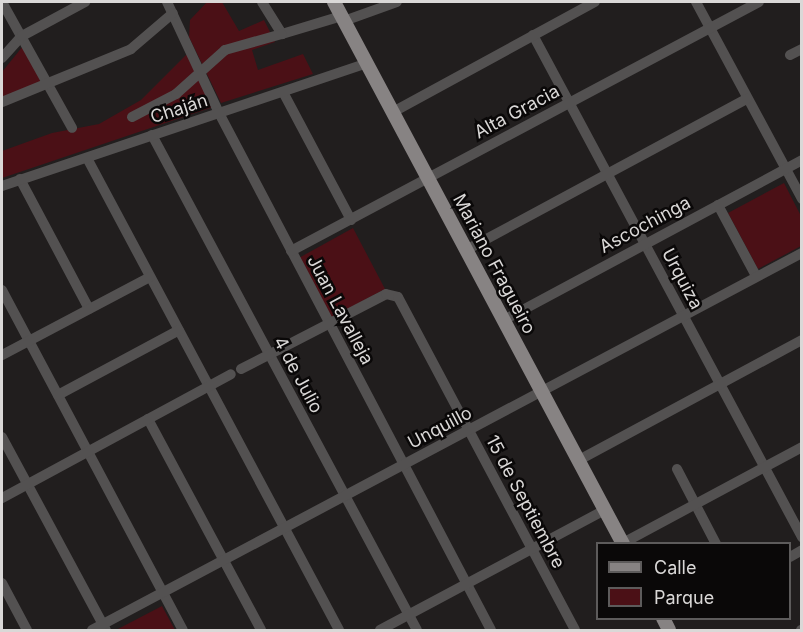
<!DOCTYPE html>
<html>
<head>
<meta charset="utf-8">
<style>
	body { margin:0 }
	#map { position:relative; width:803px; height:632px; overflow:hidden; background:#211e1e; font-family:Inter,sans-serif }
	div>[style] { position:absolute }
	.green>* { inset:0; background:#4b1016 }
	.minor>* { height:10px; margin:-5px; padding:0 5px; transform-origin:5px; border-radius:5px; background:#535151 }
	.major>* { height:14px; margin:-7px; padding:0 7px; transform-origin:7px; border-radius:7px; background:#878383 }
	span { translate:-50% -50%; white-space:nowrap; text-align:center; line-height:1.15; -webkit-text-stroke:5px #0a0808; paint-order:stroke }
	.street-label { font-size:18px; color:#dad8d7 }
	.frame { position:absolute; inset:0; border:3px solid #dad8d7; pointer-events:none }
	.legend { position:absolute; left:596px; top:542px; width:195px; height:78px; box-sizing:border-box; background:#0a0808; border:2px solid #5d5b5b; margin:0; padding:8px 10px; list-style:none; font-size:18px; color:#dad8d7 }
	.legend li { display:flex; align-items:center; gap:12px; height:30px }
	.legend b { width:30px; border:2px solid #5d5b5b }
</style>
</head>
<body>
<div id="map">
	<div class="green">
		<i style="clip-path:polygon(207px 2px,222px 2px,239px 31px,264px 20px,275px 42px,252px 50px,258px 70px,303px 54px,313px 74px,221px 103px,189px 37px,190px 20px)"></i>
		<i style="clip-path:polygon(23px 46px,42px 84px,2px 97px,2px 72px)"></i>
		<i style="clip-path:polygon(188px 53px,213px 107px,2px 178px,2px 151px,52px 133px,99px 124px,141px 100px)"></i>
		<i style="clip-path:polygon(784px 183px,801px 216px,801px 246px,758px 269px,728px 213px)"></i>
		<i style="clip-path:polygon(353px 228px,385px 289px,329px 319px,297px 259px)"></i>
		<i style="clip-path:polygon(162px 606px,175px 630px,116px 630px)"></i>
	</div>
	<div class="minor">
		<i style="left:2px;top:2px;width:144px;rotate:60.9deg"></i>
		<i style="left:167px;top:2px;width:123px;rotate:64.9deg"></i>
		<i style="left:219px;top:113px;width:584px;rotate:62.25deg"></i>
		<i style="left:262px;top:2px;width:38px;rotate:58deg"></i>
		<i style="left:282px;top:34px;width:55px;rotate:-16.8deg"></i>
		<i style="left:696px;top:2px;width:224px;rotate:61.7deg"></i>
		<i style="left:344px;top:21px;width:56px;rotate:-19.7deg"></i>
		<i style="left:533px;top:35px;width:570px;rotate:61.82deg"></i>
		<i style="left:790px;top:55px;width:13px;rotate:-27deg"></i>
		<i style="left:2px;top:58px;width:30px;rotate:-48deg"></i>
		<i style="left:22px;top:36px;width:72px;rotate:-28.4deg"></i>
		<i style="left:283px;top:92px;width:145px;rotate:62deg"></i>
		<i style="left:2px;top:102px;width:139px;rotate:-22.3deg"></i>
		<i style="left:131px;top:49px;width:55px;rotate:-40.6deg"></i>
		<i style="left:393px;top:112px;width:230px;rotate:-28.6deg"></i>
		<i style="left:132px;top:117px;width:50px;rotate:-27.6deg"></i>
		<i style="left:176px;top:94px;width:66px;rotate:-41.9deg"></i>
		<i style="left:225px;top:50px;width:59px;rotate:-15.7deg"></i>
		<i style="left:152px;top:135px;width:561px;rotate:61.84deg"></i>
		<i style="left:87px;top:158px;width:535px;rotate:61.9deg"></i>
		<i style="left:20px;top:179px;width:147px;rotate:62deg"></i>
		<i style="left:2px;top:186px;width:386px;rotate:-18.6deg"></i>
		<i style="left:718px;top:205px;width:81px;rotate:61.8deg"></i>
		<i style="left:466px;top:250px;width:319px;rotate:-28.3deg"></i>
		<i style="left:291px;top:251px;width:530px;rotate:-28.02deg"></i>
		<i style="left:2px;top:290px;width:385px;rotate:62deg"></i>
		<i style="left:504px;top:320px;width:338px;rotate:-28.2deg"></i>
		<i style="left:2px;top:355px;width:167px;rotate:-27.8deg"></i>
		<i style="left:241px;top:369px;width:163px;rotate:-27.3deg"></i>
		<i style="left:386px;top:294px;width:12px;rotate:14deg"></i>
		<i style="left:398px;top:297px;width:377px;rotate:62deg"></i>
		<i style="left:58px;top:395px;width:137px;rotate:-28.2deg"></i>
		<i style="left:148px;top:419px;width:239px;rotate:61.8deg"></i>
		<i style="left:2px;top:437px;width:219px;rotate:61.7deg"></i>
		<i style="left:579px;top:460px;width:253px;rotate:-28.3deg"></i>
		<i style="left:677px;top:469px;width:85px;rotate:62.5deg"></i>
		<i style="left:2px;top:498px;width:260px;rotate:-28.4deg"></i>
		<i style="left:623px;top:543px;width:203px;rotate:-28.2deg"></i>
		<i style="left:790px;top:557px;width:14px;rotate:-30deg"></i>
		<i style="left:2px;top:583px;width:53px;rotate:62deg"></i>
		<i style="left:92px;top:630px;width:804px;rotate:-27.97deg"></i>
		<i style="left:380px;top:630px;width:255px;rotate:-28.1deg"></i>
		<i style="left:801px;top:630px;width:1px"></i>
	</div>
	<div class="major">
		<i style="left:334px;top:2px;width:614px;rotate:61.93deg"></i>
		<i style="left:663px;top:618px;width:13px;rotate:63deg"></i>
	</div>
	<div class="street-label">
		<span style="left:179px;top:109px;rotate:-18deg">Chaján</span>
		<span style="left:517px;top:112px;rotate:-28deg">Alta Gracia</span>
		<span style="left:645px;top:225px;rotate:-28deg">Ascochinga</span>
		<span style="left:494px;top:264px;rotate:62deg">Mariano Fragueiro</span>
		<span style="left:682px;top:279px;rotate:62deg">Urquiza</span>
		<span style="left:340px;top:310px;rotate:62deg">Juan Lavalleja</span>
		<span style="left:298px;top:375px;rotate:62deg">4 de Julio</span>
		<span style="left:440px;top:428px;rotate:-28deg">Unquillo</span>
		<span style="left:525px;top:502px;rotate:62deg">15 de Septiembre</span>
	</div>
	<div class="frame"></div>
	<ul class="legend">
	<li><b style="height:8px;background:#878383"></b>Calle</li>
	<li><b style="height:16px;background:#4b1016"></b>Parque</li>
	</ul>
</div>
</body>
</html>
